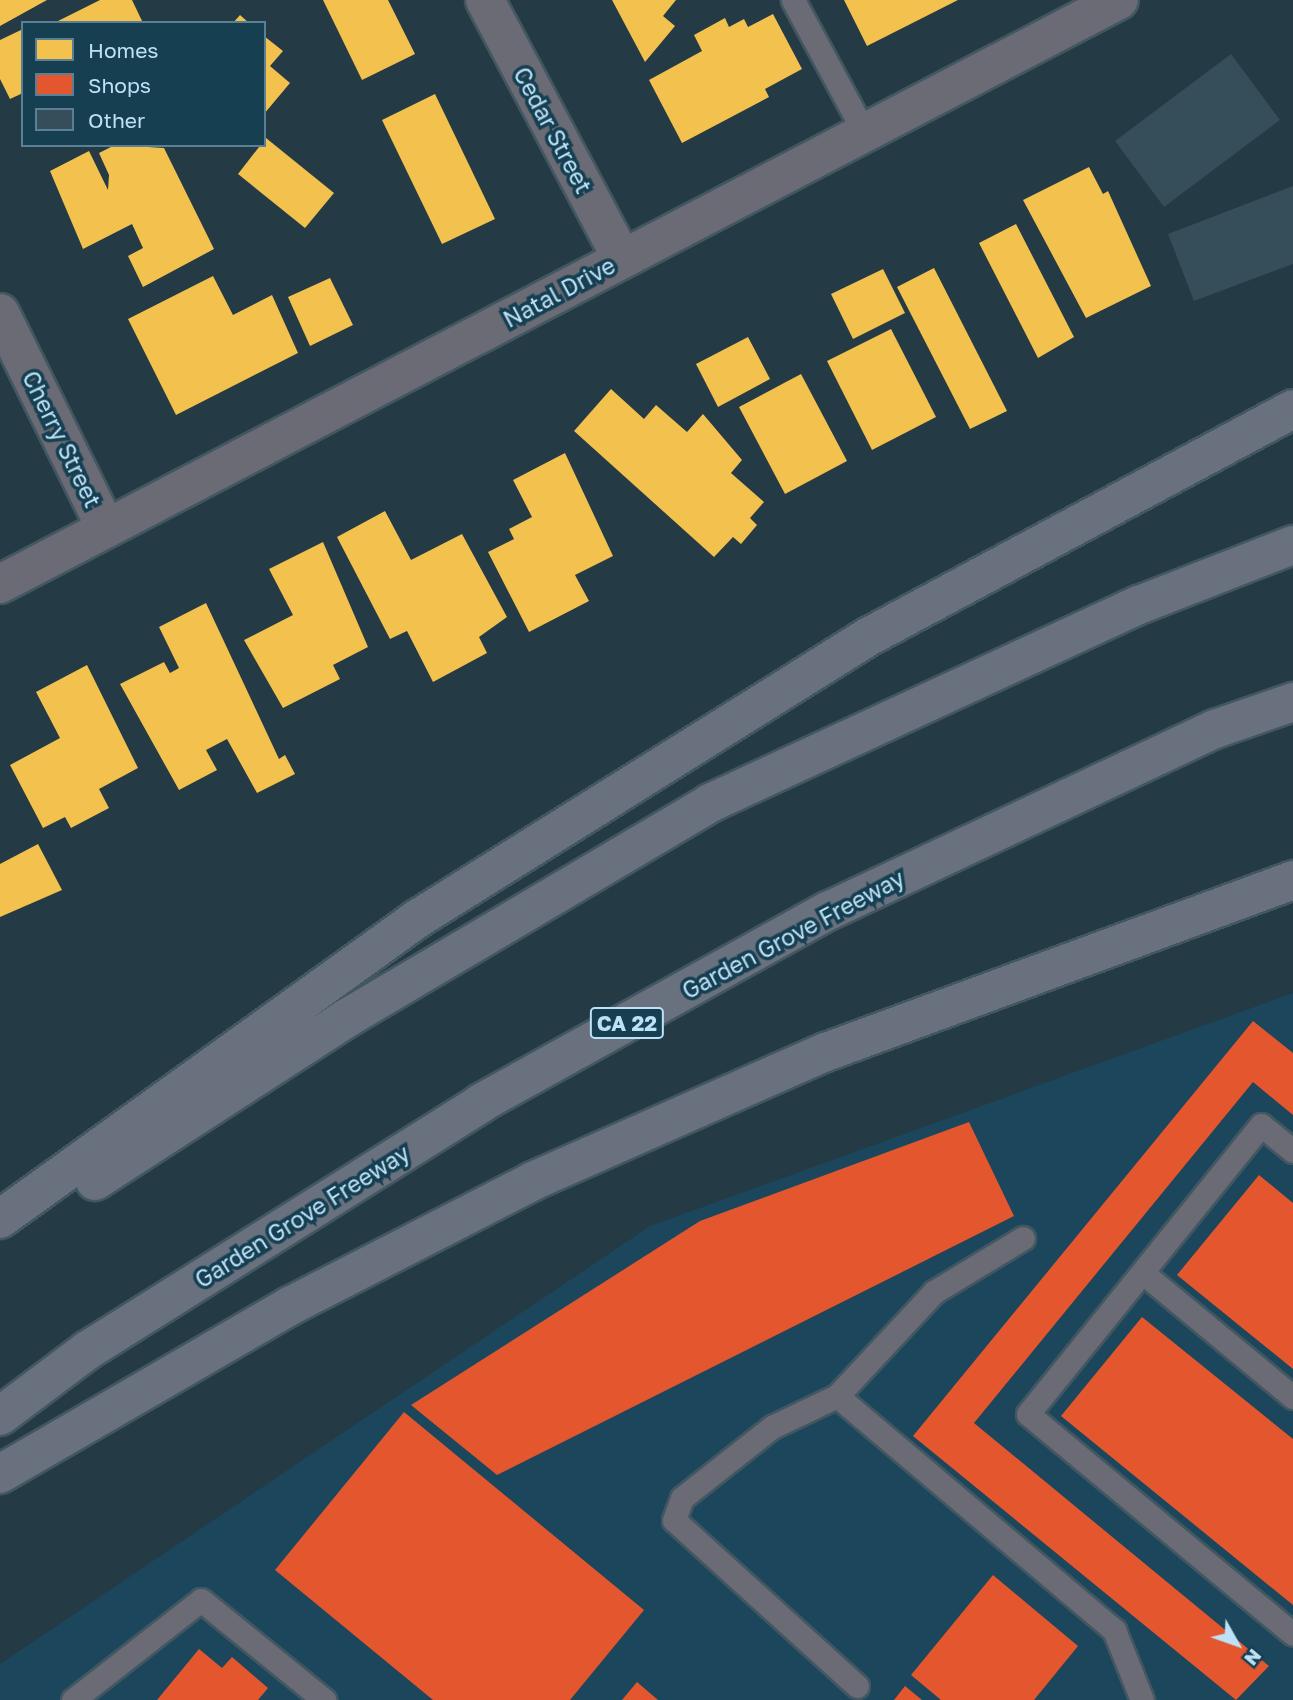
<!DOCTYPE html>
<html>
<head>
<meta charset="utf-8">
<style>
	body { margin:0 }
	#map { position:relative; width:1293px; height:1700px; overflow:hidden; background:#243a44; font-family:"Golos Text",sans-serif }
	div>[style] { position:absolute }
	.built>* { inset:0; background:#1b465b }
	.homes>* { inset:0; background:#f2c14e }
	.shops>* { inset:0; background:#e4572e }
	.building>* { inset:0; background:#354e5a }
	.roads { filter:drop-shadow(2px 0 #425762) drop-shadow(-2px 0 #425762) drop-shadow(0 2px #425762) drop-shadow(0 -2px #425762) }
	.service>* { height:23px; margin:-11.5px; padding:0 11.5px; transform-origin:11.5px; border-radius:11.5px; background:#6a6b74 }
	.minor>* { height:38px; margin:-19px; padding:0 19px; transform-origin:19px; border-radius:19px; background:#6a6b74 }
	.motorway>* { height:38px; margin:-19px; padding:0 19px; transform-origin:19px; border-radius:19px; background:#6a717e }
	span { translate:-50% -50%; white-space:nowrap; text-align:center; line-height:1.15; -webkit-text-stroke:7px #163f52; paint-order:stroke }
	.shield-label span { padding:2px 5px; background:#163f52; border:2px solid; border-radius:5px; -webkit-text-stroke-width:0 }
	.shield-label { font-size:21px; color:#bde1f6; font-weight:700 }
	.street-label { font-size:23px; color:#bde1f6 }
	.legend { position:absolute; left:21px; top:21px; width:245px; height:126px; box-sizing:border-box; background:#163f52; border:2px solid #598094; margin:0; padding:9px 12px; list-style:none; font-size:21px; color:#bde1f6 }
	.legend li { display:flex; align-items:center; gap:14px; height:35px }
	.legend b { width:35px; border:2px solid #598094 }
	.north { position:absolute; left:1202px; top:1609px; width:70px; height:70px; -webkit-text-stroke:5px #163f52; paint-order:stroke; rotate:130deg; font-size:19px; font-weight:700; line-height:28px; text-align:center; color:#bde1f6 }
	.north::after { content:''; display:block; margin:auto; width:24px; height:32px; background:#bde1f6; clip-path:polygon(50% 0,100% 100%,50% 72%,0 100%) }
</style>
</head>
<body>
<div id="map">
	<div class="built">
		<i style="clip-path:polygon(1293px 993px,1293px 1700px,0 1700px,0 1664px,650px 1226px)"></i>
	</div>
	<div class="homes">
		<i style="clip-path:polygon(0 0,47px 0,0 26px)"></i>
		<i style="clip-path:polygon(100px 0,132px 0,143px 23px,54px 23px)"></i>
		<i style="clip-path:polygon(323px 0,388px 0,415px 54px,362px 80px)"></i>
		<i style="clip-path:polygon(612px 0,676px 0,663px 16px,675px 26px,645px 62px)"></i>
		<i style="clip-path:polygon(844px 0,958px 0,867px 46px)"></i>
		<i style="clip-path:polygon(773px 14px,802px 69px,765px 89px,769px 97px,682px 143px,649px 80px,702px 51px,694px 35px,725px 18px,729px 27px,744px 19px,748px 27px)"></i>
		<i style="clip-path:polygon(240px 15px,249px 23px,233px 23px)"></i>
		<i style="clip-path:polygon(23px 29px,23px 93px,10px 99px,0 79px,0 40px)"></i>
		<i style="clip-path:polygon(264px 36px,283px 51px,270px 66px,290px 83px,264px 114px)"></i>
		<i style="clip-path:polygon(435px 94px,495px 219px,442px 244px,382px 120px)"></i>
		<i style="clip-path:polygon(266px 138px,334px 193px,305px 228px,238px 174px)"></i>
		<i style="clip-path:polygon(115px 145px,164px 148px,214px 249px,143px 287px,128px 256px,143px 248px,132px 224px,83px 249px,50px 171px,89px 151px,108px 190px,109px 175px,99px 153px)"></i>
		<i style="clip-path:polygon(1089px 167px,1103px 194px,1108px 191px,1151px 286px,1086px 318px,1023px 200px)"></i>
		<i style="clip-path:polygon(1016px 224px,1074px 337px,1038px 358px,979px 243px)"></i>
		<i style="clip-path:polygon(934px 268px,1007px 411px,970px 429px,897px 287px)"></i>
		<i style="clip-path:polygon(883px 269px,905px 313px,853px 339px,831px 294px)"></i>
		<i style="clip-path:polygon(213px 276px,233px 315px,272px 295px,298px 353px,176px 415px,128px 319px)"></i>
		<i style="clip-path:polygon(330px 278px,353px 325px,310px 346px,288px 297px)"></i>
		<i style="clip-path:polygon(891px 329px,936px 417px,872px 450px,827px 361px)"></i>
		<i style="clip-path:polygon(748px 337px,770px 379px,718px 407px,696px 364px)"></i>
		<i style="clip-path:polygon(801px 374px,847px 461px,785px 494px,739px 407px)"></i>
		<i style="clip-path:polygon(611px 389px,644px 419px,656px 405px,687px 432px,703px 414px,742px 460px,731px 473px,764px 502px,750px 518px,757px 525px,741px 544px,733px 537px,714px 557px,574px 431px)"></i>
		<i style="clip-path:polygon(565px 453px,613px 556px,575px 575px,589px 601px,529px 632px,488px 552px,514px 539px,509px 529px,532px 517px,513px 480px)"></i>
		<i style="clip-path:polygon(385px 511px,411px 560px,462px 534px,507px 617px,479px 637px,487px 653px,433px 682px,407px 631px,390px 639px,337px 537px)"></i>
		<i style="clip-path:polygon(323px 542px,368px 647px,333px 665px,340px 679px,283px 708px,244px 640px,293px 615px,269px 569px)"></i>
		<i style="clip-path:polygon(206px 603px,279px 759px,285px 755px,295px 774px,257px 793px,227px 739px,206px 750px,217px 770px,179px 790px,120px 684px,164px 662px,170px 673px,179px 668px,159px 627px)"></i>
		<i style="clip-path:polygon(87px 665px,138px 768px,99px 789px,109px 808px,71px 828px,65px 817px,43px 828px,10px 765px,60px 738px,36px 692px)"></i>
		<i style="clip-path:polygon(38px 844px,62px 890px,0 917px,0 864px)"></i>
	</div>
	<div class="shops">
		<i style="clip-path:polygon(1253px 1021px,1293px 1053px,1293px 1115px,1253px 1082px,974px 1423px,1269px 1666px,1236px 1700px,913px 1436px)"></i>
		<i style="clip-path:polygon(969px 1122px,1014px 1216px,497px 1475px,411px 1405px,700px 1221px)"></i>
		<i style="clip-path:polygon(1259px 1175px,1293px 1203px,1293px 1369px,1177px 1275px)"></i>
		<i style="clip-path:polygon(1142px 1317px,1293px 1439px,1293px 1605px,1061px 1416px)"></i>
		<i style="clip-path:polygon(404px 1412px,644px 1610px,570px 1700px,433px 1700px,275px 1570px)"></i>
		<i style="clip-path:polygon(993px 1575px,1078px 1646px,1034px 1700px,941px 1700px,911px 1675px)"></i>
		<i style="clip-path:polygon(199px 1649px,222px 1668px,232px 1657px,268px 1688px,258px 1700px,157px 1700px)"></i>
		<i style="clip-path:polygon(637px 1682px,658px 1700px,622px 1700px)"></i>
		<i style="clip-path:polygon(905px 1686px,922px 1700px,894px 1700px)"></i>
	</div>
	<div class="building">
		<i style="clip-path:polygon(1231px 54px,1280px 120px,1164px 207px,1115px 141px)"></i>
		<i style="clip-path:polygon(1293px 186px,1293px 264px,1194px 301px,1168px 234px)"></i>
	</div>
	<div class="roads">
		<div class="service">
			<i style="left:793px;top:0;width:150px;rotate:61.7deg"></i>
			<i style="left:1293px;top:1151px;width:41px;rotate:-140.9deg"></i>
			<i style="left:1261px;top:1125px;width:371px;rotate:128.9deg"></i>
			<i style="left:1028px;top:1414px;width:344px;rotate:39.7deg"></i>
			<i style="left:1143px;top:1273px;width:195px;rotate:39.6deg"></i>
			<i style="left:837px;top:1396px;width:363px;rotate:40.2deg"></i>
			<i style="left:1114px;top:1630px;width:75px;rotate:68.2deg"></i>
			<i style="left:857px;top:1686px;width:247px;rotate:-137.8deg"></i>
			<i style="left:674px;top:1520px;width:23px;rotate:-70deg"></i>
			<i style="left:682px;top:1498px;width:115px;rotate:-38.3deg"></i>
			<i style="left:772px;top:1427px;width:72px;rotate:-25.5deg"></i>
			<i style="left:837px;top:1396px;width:142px;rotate:-47deg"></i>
			<i style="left:934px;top:1292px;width:104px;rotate:-31.2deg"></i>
			<i style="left:73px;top:1700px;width:162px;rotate:-38deg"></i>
			<i style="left:201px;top:1600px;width:159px;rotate:39.1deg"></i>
		</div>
		<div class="minor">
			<i style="left:485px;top:0;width:293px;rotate:62.1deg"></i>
			<i style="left:0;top:313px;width:240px;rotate:63.8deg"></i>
			<i style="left:0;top:584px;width:1262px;rotate:-27.56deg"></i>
		</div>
		<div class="motorway">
			<i style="left:95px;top:1181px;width:300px;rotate:-32.9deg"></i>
			<i style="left:347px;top:1018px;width:422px;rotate:-30.6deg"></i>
			<i style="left:710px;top:803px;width:472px;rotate:-24.8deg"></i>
			<i style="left:1139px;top:605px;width:165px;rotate:-21.3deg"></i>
			<i style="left:0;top:1219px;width:514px;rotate:-35.73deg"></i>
			<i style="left:417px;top:919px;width:532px;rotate:-32.02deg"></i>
			<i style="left:868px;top:637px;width:482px;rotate:-28.2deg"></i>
			<i style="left:0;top:1416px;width:110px;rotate:-36.9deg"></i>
			<i style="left:88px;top:1350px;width:464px;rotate:-32.1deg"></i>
			<i style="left:481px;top:1103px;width:397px;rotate:-29deg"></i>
			<i style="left:828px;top:911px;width:428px;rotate:-25.2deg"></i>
			<i style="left:1215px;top:729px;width:83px;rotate:-19.1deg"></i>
			<i style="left:0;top:1474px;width:335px;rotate:-30.1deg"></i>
			<i style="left:290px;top:1306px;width:273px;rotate:-27.2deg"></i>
			<i style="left:533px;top:1181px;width:320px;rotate:-23.8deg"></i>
			<i style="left:826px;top:1052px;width:498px;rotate:-20.2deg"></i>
		</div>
	</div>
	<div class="shield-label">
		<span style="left:627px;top:1023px">CA 22</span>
	</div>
	<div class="street-label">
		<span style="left:553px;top:130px;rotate:62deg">Cedar Street</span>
		<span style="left:559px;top:292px;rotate:-28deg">Natal Drive</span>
		<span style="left:62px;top:439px;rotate:64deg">Cherry Street</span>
		<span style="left:793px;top:934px;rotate:-28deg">Garden Grove Freeway</span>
		<span style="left:302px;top:1216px;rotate:-32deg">Garden Grove Freeway</span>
	</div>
	<ul class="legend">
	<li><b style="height:19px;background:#f2c14e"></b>Homes</li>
	<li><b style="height:19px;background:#e4572e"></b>Shops</li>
	<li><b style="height:19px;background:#354e5a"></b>Other</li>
	</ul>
	<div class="north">N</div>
</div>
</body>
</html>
